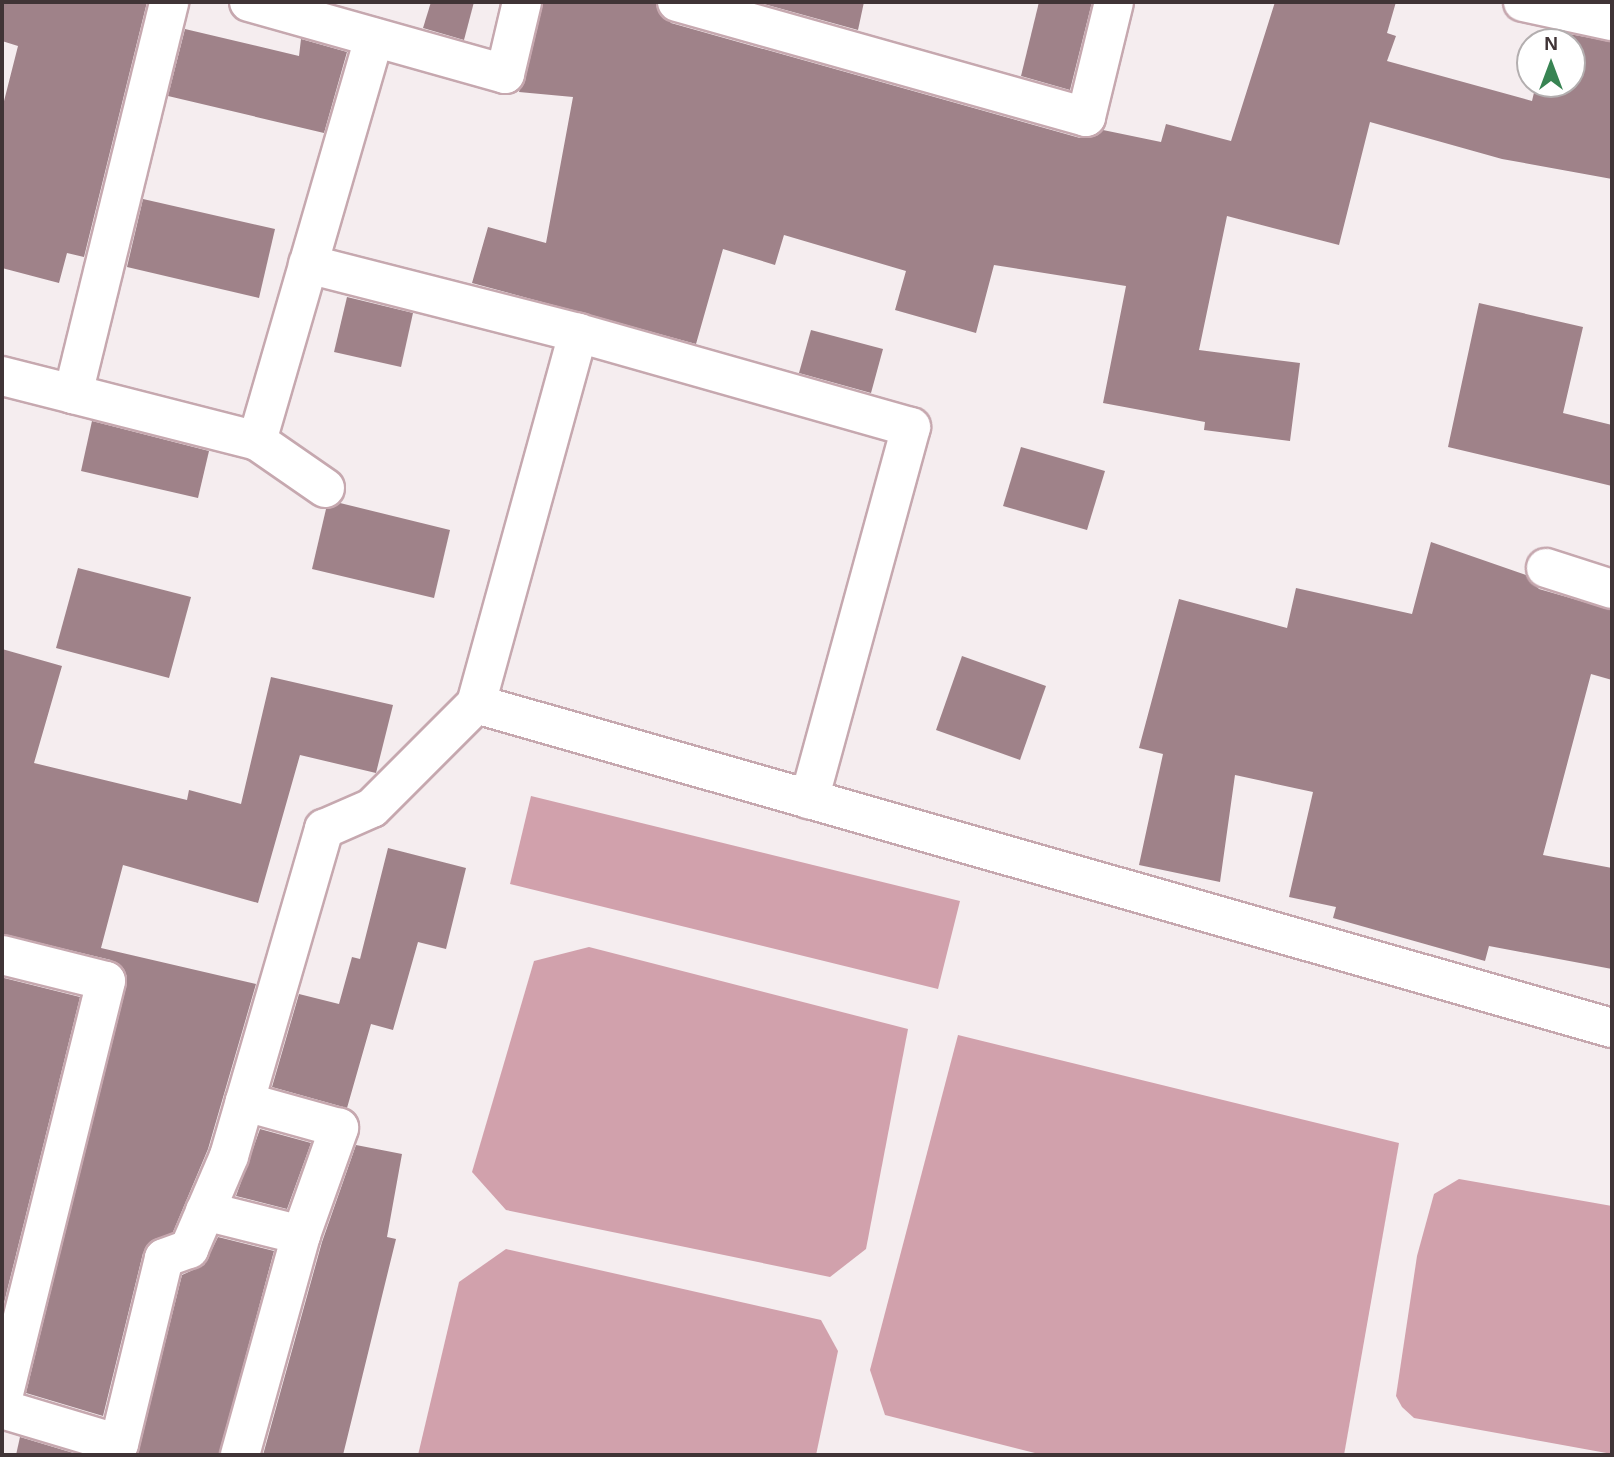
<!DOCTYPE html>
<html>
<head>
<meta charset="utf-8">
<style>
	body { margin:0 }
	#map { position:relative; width:1614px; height:1457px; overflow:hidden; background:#fcfcfc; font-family:Arial,sans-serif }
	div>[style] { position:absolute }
	.built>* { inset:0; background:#f5edef }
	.water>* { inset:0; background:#d1a1ac }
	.building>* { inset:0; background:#9f8289 }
	.roads { filter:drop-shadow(2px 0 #c6a8af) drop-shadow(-2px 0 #c6a8af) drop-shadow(0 2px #c6a8af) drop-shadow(0 -2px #c6a8af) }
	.minor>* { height:38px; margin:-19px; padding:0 19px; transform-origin:19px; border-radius:19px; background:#fff }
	span { translate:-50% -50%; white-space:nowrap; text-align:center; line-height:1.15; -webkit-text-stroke:7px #fff; paint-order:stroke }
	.frame { position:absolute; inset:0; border:4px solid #403436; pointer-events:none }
	.north { position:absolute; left:1516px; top:28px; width:70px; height:70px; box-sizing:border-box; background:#fff; border:2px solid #b3aeaf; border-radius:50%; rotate:0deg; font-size:19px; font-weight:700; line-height:28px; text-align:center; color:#403436 }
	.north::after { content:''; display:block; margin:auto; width:24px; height:32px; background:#388453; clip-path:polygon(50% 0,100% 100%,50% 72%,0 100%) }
</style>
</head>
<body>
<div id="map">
	<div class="built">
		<i style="clip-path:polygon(evenodd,2px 2px,1612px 2px,1612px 1455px,2px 1455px,2px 2px,1530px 42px,1572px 42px,1572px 84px,1530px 84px,1530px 42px)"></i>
	</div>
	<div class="water">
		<i style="clip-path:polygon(531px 796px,960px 901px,938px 989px,510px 884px)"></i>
		<i style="clip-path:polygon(589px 947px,908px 1029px,866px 1249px,830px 1277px,506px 1210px,472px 1172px,534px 961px)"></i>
		<i style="clip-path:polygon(958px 1035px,1399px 1143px,1344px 1455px,1043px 1455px,885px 1415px,870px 1370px)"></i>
		<i style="clip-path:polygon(1459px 1179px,1612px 1206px,1612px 1454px,1414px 1418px,1402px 1407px,1396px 1396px,1417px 1256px,1434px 1194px)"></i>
		<i style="clip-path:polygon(506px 1249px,821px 1320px,838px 1351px,816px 1455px,418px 1455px,459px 1282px)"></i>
	</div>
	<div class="building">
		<i style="clip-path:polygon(2px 2px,147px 2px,84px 257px,67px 253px,59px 283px,2px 268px,2px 109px,18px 46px,2px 41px)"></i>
		<i style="clip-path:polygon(431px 2px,474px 2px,464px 40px,423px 28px)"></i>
		<i style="clip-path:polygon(543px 2px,656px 2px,671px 23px,1080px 138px,1103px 130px,1161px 142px,1166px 124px,1231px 141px,1275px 2px,1396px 2px,1387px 33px,1396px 36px,1387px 61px,1532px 101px,1536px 84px,1572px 84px,1572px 42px,1545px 42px,1548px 30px,1612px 42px,1612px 179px,1502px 159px,1370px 122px,1339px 245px,1227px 216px,1199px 350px,1300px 363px,1290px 441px,1204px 430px,1205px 422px,1103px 403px,1126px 286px,994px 265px,976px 333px,895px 310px,906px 271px,784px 235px,775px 265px,723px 249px,696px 344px,472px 283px,488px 227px,546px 243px,573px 97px,519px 92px)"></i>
		<i style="clip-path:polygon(757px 2px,864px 2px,858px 30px)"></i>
		<i style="clip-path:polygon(1039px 2px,1092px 2px,1070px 90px,1021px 76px)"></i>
		<i style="clip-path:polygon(185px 29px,299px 56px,301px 39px,347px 52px,324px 133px,168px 96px)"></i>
		<i style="clip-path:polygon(143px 199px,275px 229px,259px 298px,127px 267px)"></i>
		<i style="clip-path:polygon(347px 297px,413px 313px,401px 367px,334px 352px)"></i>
		<i style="clip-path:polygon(1479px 303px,1583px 327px,1563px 413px,1612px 425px,1612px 486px,1448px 447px)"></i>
		<i style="clip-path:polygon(811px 330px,883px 349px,871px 393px,799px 373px)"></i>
		<i style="clip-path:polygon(92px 421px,209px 451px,198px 498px,81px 471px)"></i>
		<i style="clip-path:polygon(1021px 447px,1105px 471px,1087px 530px,1003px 506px)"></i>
		<i style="clip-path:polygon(340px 503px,450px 530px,434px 598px,312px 569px,326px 509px)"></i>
		<i style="clip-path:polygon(1431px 542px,1526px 575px,1539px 589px,1612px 610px,1612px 680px,1591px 674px,1543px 855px,1612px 868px,1612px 969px,1489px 946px,1485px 961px,1333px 918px,1336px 907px,1289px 897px,1313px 792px,1235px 775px,1220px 882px,1139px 865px,1163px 754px,1139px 748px,1179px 599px,1287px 628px,1296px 588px,1412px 614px)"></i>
		<i style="clip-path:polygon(78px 568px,191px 597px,169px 678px,56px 648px)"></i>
		<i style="clip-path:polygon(2px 649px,62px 666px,34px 763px,187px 800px,189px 790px,241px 804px,271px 677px,393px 705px,376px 773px,300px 755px,258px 903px,123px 865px,101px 948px,256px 984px,208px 1149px,173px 1232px,143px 1253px,103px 1416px,26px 1393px,127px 976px,111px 960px,2px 934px)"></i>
		<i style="clip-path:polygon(962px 656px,1046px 686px,1020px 760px,936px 730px)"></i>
		<i style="clip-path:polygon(388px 848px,466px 868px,446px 949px,418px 942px,393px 1030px,371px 1024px,347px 1108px,272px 1087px,299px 994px,339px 1004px,352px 957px,360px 959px)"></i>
		<i style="clip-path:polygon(4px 978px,80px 997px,2px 1311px,2px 985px)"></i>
		<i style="clip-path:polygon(260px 1129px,311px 1143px,287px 1209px,236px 1196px)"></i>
		<i style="clip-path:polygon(356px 1145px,402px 1154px,387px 1237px,396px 1239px,343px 1455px,263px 1455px,322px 1242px)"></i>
		<i style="clip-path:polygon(218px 1237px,274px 1251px,219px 1455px,137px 1455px,182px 1275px,204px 1265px)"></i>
		<i style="clip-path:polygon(20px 1437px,80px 1455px,16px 1455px)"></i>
	</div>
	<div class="roads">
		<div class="minor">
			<i style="left:249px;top:2px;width:266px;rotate:15.7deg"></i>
			<i style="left:505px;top:74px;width:74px;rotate:-76.7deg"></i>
			<i style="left:677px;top:2px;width:425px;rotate:15.7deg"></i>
			<i style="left:1086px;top:117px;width:118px;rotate:-76.3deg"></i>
			<i style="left:1523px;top:2px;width:91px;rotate:12.1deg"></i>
			<i style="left:308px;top:264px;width:279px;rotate:14.3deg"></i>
			<i style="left:2px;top:376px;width:73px;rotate:14.2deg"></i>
			<i style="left:73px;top:394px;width:404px;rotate:-76.2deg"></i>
			<i style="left:73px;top:394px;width:190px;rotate:14.3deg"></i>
			<i style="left:325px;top:488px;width:83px;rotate:-145.3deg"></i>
			<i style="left:257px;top:441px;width:420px;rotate:-73.8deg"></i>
			<i style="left:1546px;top:568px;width:69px;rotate:17.7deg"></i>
			<i style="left:476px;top:704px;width:1181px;rotate:15.92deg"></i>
			<i style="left:2px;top:955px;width:107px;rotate:14deg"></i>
			<i style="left:106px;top:981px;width:433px;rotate:103.9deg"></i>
			<i style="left:205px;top:1211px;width:99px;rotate:14deg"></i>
			<i style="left:301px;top:1235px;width:114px;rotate:-70.4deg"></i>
			<i style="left:339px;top:1128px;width:98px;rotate:-164.5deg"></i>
			<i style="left:2px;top:1409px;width:122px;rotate:16.7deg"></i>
			<i style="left:119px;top:1444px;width:191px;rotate:-76.4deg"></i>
			<i style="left:164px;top:1258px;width:27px;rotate:-20deg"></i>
			<i style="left:189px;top:1249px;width:101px;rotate:-66.7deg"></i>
			<i style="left:229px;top:1156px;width:341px;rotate:-73.8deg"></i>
			<i style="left:324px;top:829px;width:52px;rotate:-23.6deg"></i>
			<i style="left:372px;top:808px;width:147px;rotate:-45deg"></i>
			<i style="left:476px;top:704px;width:385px;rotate:-74.6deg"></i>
			<i style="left:578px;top:333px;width:346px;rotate:15.8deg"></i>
			<i style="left:911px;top:427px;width:386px;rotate:105.3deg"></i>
			<i style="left:240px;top:1455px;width:228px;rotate:-74.5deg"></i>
		</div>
	</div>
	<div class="frame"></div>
	<div class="north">N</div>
</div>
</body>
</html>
